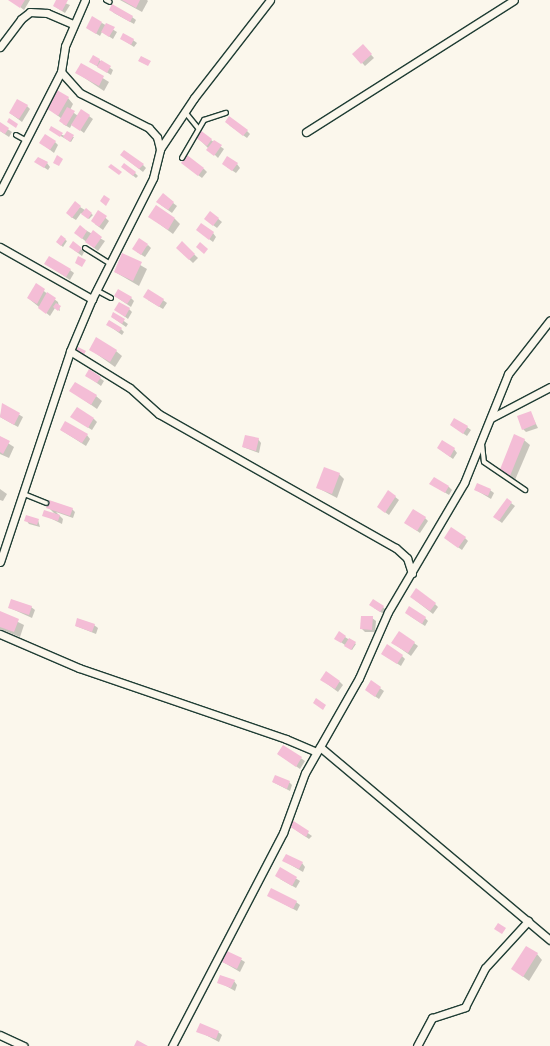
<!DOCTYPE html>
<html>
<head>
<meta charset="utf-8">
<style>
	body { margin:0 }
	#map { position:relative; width:550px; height:1046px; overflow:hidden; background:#fbf7ec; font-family:Sriracha,sans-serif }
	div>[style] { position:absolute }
	.shadow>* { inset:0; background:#0003 }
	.building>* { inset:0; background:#f4bdd6 }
	.roads { filter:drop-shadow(1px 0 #1f3d34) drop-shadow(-1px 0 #1f3d34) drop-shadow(0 1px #1f3d34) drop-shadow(0 -1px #1f3d34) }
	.service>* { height:4px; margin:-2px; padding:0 2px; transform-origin:2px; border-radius:2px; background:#fbf7ec }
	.minor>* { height:7px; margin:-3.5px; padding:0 3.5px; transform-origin:3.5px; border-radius:3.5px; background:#fbf7ec }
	span { translate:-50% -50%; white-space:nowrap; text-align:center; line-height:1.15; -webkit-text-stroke:4px #fbf7ec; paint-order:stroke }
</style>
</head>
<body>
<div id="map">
	<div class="shadow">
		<i style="clip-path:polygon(11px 0,30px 0,24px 10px)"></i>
		<i style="clip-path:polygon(57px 0,70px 5px,65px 13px,54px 6px)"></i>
		<i style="clip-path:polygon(120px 0,147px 0,148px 1px,142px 12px)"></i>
		<i style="clip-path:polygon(112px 6px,132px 17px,136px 20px,134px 24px,114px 13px,111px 10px)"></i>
		<i style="clip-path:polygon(102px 23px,117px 32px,113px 39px,102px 32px,100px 36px,87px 28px)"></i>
		<i style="clip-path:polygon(122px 39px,133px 40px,137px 43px,134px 47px)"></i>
		<i style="clip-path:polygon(363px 46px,374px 58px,365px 66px,354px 54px)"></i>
		<i style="clip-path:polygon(99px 60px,113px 70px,111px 75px,92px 63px)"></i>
		<i style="clip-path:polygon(82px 65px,109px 82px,104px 91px,77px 73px)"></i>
		<i style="clip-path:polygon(68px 98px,73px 104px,70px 110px,78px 116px,89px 116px,93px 119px,84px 133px,72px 124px,70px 128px,63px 124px,62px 119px,48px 108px)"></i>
		<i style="clip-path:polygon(27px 106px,30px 109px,22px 122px,10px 113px)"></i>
		<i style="clip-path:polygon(0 124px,12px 132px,9px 137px,0 131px)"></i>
		<i style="clip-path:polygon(229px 125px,247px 131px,250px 134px,247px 138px)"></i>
		<i style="clip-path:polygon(52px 131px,65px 136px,74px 137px,71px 142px)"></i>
		<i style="clip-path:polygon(200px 140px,211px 140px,224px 149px,218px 158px)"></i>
		<i style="clip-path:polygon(55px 142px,58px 145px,54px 153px,41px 143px)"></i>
		<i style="clip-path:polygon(125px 158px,143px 165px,146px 168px,143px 172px)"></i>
		<i style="clip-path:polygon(36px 162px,47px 163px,50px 167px,48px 170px)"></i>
		<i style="clip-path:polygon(237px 164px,240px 168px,236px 173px,227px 167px)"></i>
		<i style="clip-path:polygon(186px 166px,204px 169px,207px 172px,202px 178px)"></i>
		<i style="clip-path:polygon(122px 167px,135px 173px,138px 176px,136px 178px)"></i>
		<i style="clip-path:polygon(163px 195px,177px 206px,172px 213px,161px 205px)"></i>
		<i style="clip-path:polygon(80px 207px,93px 215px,89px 219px,81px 213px,76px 220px,71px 217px)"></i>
		<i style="clip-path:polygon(99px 212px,109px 221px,103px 230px,95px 224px)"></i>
		<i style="clip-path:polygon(210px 212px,222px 222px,217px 228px,209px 222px)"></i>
		<i style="clip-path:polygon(150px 217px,175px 219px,180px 224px,173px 234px)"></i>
		<i style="clip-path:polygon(80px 227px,105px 241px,98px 251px,79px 236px)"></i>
		<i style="clip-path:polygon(201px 233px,213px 233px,216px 237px,213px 242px)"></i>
		<i style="clip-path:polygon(61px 237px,67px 241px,63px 247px,57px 242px)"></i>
		<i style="clip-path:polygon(182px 243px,198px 258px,193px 263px,177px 248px)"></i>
		<i style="clip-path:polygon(148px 245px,151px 248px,145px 257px,137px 252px)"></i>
		<i style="clip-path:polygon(81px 249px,84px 252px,82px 256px,74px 250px)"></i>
		<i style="clip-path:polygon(123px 255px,147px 269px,139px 286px,115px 272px)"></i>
		<i style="clip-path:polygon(46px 264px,70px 270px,74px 273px,70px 280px)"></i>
		<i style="clip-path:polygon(36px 285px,58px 302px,60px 311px,55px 308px,50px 316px,28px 298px)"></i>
		<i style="clip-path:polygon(115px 296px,131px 298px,134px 301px,131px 307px)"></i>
		<i style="clip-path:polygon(148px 300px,163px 300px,167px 303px,163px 309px)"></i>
		<i style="clip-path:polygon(129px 309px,132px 312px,128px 319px,116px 310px)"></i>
		<i style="clip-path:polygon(114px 314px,128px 324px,126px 327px,112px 317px)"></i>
		<i style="clip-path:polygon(108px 325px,121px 329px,124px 332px,122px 335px)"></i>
		<i style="clip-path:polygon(91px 350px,116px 351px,122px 356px,115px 367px)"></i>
		<i style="clip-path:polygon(87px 376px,100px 378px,104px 381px,101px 386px)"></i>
		<i style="clip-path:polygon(71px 391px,96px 396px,102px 401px,97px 409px)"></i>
		<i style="clip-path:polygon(3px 405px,23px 417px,18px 427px,0 417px)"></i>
		<i style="clip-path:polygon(530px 412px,538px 428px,526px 432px,523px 429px)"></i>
		<i style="clip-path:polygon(72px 417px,94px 419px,97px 422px,92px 430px)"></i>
		<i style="clip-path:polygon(451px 425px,467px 427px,471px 430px,467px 436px)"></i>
		<i style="clip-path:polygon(61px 430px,87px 435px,90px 439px,86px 446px)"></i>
		<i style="clip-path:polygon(0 438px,14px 447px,9px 458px,0 454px)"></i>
		<i style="clip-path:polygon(258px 439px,261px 443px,259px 453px,243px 447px)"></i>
		<i style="clip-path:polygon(524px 440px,530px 445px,515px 480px,501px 471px)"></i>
		<i style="clip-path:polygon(438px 448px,454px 449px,457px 453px,453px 459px)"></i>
		<i style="clip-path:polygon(339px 474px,344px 479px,337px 498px,318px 488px)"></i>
		<i style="clip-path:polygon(431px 484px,449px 487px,452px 490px,449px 495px)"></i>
		<i style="clip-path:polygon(0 489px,7px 494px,3px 501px,0 500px)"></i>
		<i style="clip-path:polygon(476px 490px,490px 490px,494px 493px,491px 499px)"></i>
		<i style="clip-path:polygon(389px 492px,399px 500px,389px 515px,382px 510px)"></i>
		<i style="clip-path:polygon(511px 503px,515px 506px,502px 523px,498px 520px)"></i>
		<i style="clip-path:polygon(48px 507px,72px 509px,75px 512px,73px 518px,56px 512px,63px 519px,62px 524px,44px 515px,55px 514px)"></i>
		<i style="clip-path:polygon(425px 518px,428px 521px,420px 533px,406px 523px)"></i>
		<i style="clip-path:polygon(26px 520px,38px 520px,40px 527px,29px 524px)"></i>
		<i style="clip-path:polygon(465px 538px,468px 541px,462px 550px,449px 541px)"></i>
		<i style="clip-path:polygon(415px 600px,435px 604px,438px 607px,433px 614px)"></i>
		<i style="clip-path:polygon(31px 607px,35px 610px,32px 618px,10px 608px)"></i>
		<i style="clip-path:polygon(383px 607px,386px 610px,384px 614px,374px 608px)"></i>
		<i style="clip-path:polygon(0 613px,24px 625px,20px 637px,0 629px)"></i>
		<i style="clip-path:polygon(410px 616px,425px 618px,428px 621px,425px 626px)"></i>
		<i style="clip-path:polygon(372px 618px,376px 621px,375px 632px,365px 632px,362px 629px)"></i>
		<i style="clip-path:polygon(94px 625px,98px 628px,96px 634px,76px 626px)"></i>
		<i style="clip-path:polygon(345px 637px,356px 644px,352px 650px,335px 638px)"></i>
		<i style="clip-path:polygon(393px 643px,414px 643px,418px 646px,411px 656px)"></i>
		<i style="clip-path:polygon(382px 654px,402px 656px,405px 659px,401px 666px)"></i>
		<i style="clip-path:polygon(322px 680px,340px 682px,343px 685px,338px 692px)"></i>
		<i style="clip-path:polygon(371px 682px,384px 691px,379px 699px,370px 693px)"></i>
		<i style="clip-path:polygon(283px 746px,305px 761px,300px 769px,278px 754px)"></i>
		<i style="clip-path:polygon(273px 782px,289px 782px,292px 785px,290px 791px)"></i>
		<i style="clip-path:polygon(292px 822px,312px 836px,309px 839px,290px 826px)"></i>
		<i style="clip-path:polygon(284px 861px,302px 863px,305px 867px,303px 872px)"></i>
		<i style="clip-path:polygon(281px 869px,300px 881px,296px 888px,280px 879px)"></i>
		<i style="clip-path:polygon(269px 896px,296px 902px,300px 905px,297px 911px)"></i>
		<i style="clip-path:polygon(228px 952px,245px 962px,240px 972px,223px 962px)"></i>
		<i style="clip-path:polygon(537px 954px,542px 960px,529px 981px,513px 969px)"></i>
		<i style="clip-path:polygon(234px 981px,237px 985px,235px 991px,219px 982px)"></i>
		<i style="clip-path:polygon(198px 1031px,218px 1032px,222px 1035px,219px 1042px)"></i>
	</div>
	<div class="building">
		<i style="clip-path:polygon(8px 0,25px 0,20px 8px)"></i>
		<i style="clip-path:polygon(56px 0,68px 0,62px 11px,53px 6px)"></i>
		<i style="clip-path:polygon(122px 0,140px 0,136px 8px)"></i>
		<i style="clip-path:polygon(112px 4px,133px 16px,130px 22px,109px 10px)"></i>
		<i style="clip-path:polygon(92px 16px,102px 22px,96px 34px,86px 28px)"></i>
		<i style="clip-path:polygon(106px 23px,115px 27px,109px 37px,101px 32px)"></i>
		<i style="clip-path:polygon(123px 33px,134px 39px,131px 45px,120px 39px)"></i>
		<i style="clip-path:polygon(363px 44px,372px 54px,361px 64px,352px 54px)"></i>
		<i style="clip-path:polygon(93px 55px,100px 59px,97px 66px,89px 62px)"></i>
		<i style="clip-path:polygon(141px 56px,151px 61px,148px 66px,138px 61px)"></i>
		<i style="clip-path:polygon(101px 60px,111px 66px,107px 73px,97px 67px)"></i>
		<i style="clip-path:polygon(81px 63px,104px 76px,99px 86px,75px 73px)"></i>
		<i style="clip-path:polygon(57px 90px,69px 97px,58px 116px,46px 108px)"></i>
		<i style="clip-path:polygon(17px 99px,28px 105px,19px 119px,9px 113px)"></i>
		<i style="clip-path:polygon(67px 107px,75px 111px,66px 126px,59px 121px)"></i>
		<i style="clip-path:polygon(81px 109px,90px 115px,80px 131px,71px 125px)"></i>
		<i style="clip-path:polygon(229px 116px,248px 130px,243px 136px,225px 122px)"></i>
		<i style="clip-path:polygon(9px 118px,18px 124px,16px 128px,7px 122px)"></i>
		<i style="clip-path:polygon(0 122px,9px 128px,5px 134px,0 131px)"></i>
		<i style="clip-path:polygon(51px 126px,63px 133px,60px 137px,49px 130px)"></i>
		<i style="clip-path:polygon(200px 130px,212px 139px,207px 146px,195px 137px)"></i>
		<i style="clip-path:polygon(67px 131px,74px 135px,70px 142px,63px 137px)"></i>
		<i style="clip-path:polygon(45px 134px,56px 141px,50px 150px,39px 143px)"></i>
		<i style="clip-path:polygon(214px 140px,222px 145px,214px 156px,206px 150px)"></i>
		<i style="clip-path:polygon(124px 150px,144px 164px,139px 169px,120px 155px)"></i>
		<i style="clip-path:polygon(57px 155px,63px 159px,59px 166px,53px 163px)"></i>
		<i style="clip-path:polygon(187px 155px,204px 168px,198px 176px,181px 163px)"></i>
		<i style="clip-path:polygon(227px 156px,238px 163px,232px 171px,222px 164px)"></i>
		<i style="clip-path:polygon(38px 157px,48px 162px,44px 168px,34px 162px)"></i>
		<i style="clip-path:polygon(124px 163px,136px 172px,133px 176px,121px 167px)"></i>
		<i style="clip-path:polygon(111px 164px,122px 172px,119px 175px,108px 167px)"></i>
		<i style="clip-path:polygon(163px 193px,174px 202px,168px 210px,156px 202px)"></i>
		<i style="clip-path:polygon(104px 195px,110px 199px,106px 206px,100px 201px)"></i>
		<i style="clip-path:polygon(75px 201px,81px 206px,72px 218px,66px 213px)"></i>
		<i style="clip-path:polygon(156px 205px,175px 218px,168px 230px,148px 217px)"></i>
		<i style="clip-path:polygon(86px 208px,92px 213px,88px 219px,81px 214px)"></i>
		<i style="clip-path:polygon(98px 210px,107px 216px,99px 227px,91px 221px)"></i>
		<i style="clip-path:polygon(210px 211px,219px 218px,213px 226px,204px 219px)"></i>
		<i style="clip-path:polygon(201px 223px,214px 232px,209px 240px,196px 230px)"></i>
		<i style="clip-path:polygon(80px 225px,87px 231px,82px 239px,74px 233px)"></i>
		<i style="clip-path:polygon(93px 230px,102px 237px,94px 248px,85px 242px)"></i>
		<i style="clip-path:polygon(61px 235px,66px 239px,61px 246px,56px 242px)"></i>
		<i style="clip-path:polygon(139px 238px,148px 244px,141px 255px,132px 249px)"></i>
		<i style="clip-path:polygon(73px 241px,82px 248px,78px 253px,69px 247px)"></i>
		<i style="clip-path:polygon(182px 241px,195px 254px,189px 260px,176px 248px)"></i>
		<i style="clip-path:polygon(200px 242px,208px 249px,204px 254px,196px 247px)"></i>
		<i style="clip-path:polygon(122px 253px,142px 262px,133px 281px,114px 272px)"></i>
		<i style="clip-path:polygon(49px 256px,71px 269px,66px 277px,44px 264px)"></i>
		<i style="clip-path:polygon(78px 256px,86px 260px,82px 267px,75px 263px)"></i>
		<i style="clip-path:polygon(36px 283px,45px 289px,37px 304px,27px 298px)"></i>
		<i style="clip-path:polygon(118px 289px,132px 297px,127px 304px,114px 296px)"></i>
		<i style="clip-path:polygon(148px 289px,164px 299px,159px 307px,143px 297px)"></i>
		<i style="clip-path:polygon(47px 292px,56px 298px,46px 314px,38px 308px)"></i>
		<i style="clip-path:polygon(119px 302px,130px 308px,125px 317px,114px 310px)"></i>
		<i style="clip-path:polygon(56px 303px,61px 306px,58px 311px,53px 307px)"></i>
		<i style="clip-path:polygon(113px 312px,125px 319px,122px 324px,111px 317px)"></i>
		<i style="clip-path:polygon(109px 320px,122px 328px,119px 332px,106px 325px)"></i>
		<i style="clip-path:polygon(96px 337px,117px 350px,110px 362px,89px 350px)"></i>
		<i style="clip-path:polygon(78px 347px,86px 351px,83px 356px,75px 352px)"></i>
		<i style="clip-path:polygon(89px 369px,101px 377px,97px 383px,85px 376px)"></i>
		<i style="clip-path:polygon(75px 382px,97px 395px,91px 405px,69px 391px)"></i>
		<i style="clip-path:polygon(2px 403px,20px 413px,14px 425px,0 417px)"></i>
		<i style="clip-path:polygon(77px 407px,94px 418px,88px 428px,70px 417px)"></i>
		<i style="clip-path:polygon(531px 411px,536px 424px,522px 430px,517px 416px)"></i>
		<i style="clip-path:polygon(454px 418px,468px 426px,463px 434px,450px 425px)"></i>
		<i style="clip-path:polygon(65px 421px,88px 434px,82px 443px,60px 430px)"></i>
		<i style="clip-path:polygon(514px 434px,525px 439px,510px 476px,499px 472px)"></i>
		<i style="clip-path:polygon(245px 435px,259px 438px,256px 451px,242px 447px)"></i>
		<i style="clip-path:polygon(0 436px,10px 441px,3px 454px,0 452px)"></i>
		<i style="clip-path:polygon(442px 440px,455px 448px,450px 457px,437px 448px)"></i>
		<i style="clip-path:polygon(324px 467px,340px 473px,332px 494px,316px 488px)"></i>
		<i style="clip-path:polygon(434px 477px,449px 486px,445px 493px,429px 484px)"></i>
		<i style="clip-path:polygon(477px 483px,491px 489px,488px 496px,474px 490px)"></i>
		<i style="clip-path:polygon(388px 490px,396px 496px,385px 513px,377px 507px)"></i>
		<i style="clip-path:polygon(507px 498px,512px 502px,499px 521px,493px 517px)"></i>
		<i style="clip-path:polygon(49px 500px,73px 508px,70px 516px,46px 508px)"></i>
		<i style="clip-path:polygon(413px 509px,426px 517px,417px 531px,404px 523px)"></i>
		<i style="clip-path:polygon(44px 510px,60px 515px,58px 521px,42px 516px)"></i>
		<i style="clip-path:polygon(26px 515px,39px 519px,37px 525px,24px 521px)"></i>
		<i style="clip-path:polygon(451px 527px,466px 537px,458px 548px,444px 538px)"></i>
		<i style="clip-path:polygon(416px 588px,436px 603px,430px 611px,410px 597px)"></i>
		<i style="clip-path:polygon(11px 599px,32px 606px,29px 615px,8px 608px)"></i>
		<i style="clip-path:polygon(373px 599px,384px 606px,380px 612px,369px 605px)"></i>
		<i style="clip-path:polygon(409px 606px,426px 617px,422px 624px,405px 613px)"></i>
		<i style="clip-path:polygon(0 611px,19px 619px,14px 632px,0 627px)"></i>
		<i style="clip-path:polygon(361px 616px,373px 616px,372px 630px,360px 629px)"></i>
		<i style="clip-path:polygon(77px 618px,95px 624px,92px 632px,75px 626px)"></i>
		<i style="clip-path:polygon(339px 631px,346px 636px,341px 643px,334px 639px)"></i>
		<i style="clip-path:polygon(399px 631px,415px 642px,408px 653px,391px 643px)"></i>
		<i style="clip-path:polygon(349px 638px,356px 642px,351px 650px,344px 646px)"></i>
		<i style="clip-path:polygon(387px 644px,403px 655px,397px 664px,381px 654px)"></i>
		<i style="clip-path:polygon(326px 671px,340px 681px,335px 689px,320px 680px)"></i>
		<i style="clip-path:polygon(371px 680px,381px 687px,375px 697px,365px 690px)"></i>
		<i style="clip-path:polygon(316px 698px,326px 705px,323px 710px,313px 703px)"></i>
		<i style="clip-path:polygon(283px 745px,302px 757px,296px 767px,277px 754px)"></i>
		<i style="clip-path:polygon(275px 775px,290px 781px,287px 789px,272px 782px)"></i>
		<i style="clip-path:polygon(292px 820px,309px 831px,306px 837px,289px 826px)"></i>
		<i style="clip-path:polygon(286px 854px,303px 862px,299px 869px,282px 861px)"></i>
		<i style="clip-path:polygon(280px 867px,297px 877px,292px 886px,275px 876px)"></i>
		<i style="clip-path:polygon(271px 888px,297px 901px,293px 909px,267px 896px)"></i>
		<i style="clip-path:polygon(498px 923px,506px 928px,502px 934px,494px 929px)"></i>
		<i style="clip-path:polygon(526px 946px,538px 953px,523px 977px,511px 969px)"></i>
		<i style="clip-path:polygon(227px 951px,242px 958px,237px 969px,222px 962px)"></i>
		<i style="clip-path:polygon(220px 975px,235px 980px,231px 988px,217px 983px)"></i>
		<i style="clip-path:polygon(200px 1023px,219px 1031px,216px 1039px,196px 1032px)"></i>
		<i style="clip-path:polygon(137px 1040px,148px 1046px,134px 1046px)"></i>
	</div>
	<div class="roads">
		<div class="service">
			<i style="left:106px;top:0;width:4px;rotate:27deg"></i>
			<i style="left:185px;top:112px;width:21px;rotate:51deg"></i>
			<i style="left:16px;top:135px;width:13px;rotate:29deg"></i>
			<i style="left:182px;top:158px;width:44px;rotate:-59.9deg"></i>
			<i style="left:204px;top:120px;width:23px;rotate:-18deg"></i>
			<i style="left:85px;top:248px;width:28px;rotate:32deg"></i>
			<i style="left:96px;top:290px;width:17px;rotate:28deg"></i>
			<i style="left:482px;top:444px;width:18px;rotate:84deg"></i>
			<i style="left:484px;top:462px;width:50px;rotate:34.3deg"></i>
			<i style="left:24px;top:494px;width:24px;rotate:22deg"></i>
		</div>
		<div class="minor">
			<i style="left:0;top:47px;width:35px;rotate:-53deg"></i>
			<i style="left:21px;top:19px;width:11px;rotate:-38deg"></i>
			<i style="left:30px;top:12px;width:17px;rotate:3deg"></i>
			<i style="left:47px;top:13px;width:28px;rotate:23deg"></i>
			<i style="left:306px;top:132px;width:246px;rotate:-32.4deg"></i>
			<i style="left:160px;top:149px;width:61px;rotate:-56.3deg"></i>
			<i style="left:194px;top:98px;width:124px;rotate:-52.2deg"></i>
			<i style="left:0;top:191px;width:134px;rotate:-62.9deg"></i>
			<i style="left:0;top:247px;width:106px;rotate:29.5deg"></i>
			<i style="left:70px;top:351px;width:70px;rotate:31.7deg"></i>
			<i style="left:130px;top:388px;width:39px;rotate:42deg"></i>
			<i style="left:159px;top:414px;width:272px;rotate:29.5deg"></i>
			<i style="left:396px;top:548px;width:15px;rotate:42deg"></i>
			<i style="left:407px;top:558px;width:16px;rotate:72deg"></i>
			<i style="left:491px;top:418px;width:67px;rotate:-27.7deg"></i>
			<i style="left:0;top:562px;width:222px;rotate:-71.6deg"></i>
			<i style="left:70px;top:351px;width:56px;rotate:-67.1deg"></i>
			<i style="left:92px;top:299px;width:136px;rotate:-63.2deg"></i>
			<i style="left:153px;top:178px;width:30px;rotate:-76deg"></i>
			<i style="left:160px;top:149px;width:12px;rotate:-104deg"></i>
			<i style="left:157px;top:137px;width:12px;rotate:-132deg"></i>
			<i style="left:149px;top:128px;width:77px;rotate:-153.1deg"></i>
			<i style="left:80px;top:93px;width:28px;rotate:-132deg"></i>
			<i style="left:61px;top:72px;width:26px;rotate:-81deg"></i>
			<i style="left:65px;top:46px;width:50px;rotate:-66.5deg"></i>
			<i style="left:0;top:634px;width:86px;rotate:23.3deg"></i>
			<i style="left:79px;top:668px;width:219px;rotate:18.9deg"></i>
			<i style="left:286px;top:739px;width:33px;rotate:23deg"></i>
			<i style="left:320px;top:747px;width:300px;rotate:40deg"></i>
			<i style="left:0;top:1035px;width:26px;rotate:25deg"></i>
			<i style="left:172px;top:1046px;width:240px;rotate:-62.5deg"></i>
			<i style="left:283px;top:833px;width:64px;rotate:-69.9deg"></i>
			<i style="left:305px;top:773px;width:109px;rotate:-60.4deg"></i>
			<i style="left:359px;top:678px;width:72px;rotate:-66.3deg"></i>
			<i style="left:388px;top:612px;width:150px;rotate:-59.5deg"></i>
			<i style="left:464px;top:483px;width:118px;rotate:-68deg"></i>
			<i style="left:508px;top:374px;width:68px;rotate:-52.1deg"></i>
			<i style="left:417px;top:1046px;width:32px;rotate:-62deg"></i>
			<i style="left:432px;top:1018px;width:35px;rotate:-18deg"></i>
			<i style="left:465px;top:1007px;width:44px;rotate:-62.9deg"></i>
			<i style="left:485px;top:968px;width:64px;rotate:-47.5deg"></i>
		</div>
	</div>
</div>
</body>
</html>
